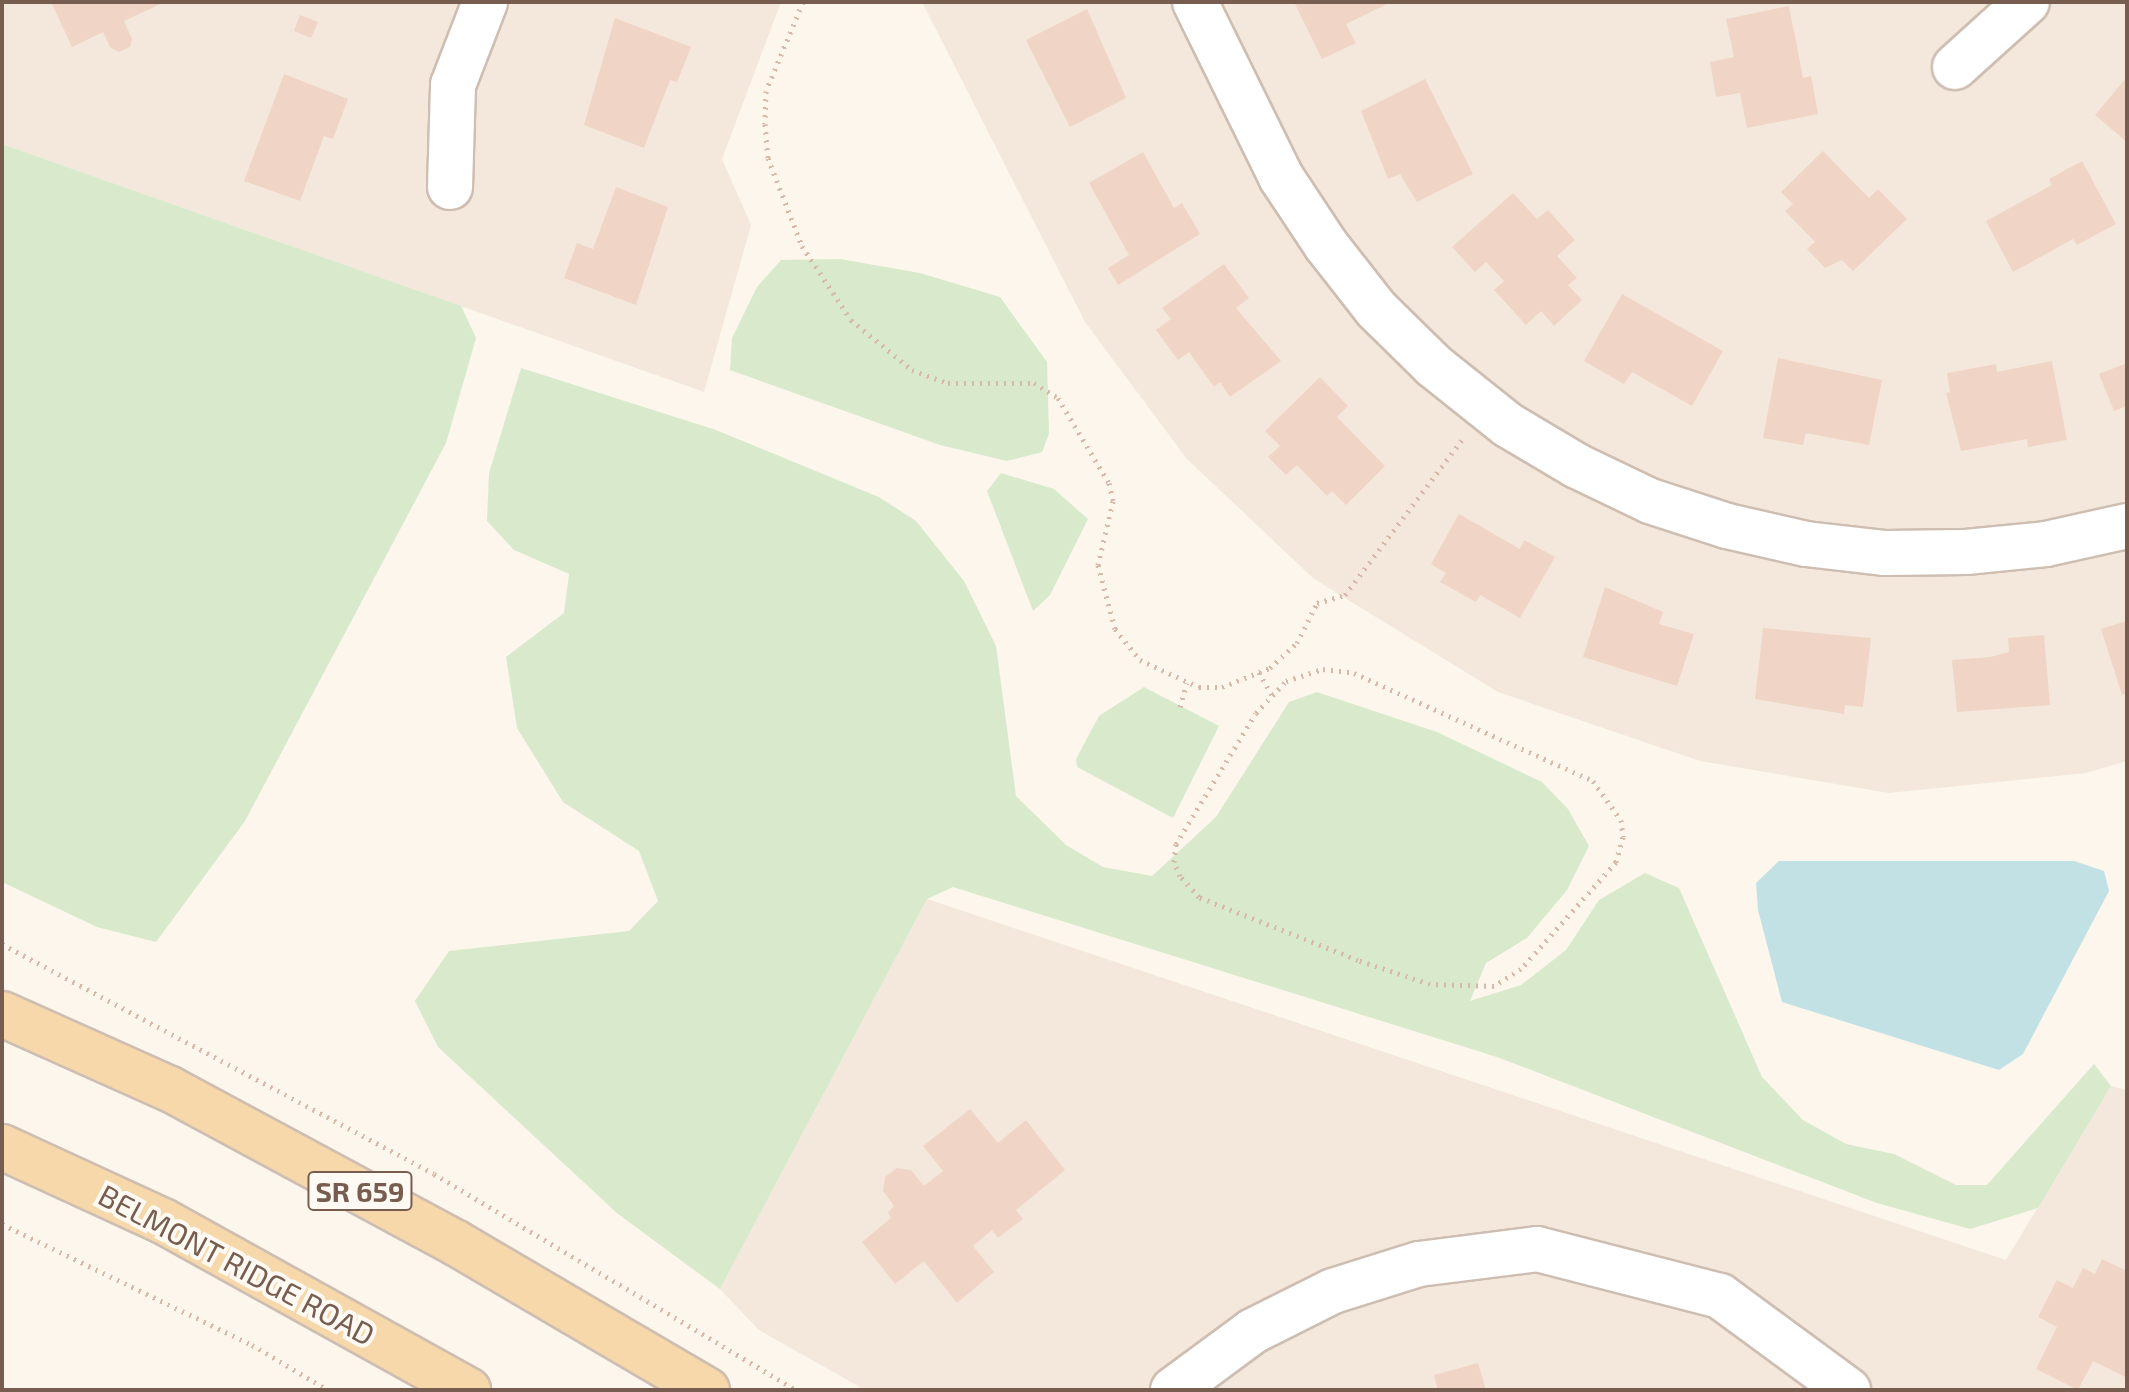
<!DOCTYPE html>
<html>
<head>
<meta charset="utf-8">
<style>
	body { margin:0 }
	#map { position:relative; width:2129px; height:1392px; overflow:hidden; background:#fcf6ed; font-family:"Exo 2",sans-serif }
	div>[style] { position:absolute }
	.residential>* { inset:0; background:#f3e8db }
	.green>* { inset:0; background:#d8eacb }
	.water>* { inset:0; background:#c1e1e5 }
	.building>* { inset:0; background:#f0d5c6 }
	.path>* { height:5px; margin-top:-2.5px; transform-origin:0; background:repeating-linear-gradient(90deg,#d6b9a8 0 2px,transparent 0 8px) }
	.roads { filter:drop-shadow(2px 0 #cebeb2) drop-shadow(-2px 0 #cebeb2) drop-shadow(0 2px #cebeb2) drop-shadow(0 -2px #cebeb2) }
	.minor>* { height:44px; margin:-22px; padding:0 22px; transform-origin:22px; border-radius:22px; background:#fff }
	.major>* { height:44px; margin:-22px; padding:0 22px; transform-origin:22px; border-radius:22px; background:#f6d8aa }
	span { translate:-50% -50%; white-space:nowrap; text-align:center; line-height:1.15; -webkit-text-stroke:8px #fefaf3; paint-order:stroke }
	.shield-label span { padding:2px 6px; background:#fefaf3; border:2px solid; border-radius:6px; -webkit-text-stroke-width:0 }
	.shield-label { font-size:28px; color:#775d50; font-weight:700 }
	.street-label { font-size:30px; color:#775d50 }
	.frame { position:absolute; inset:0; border:4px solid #775d50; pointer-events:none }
</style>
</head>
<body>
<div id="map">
	<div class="residential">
		<i style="clip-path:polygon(2px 2px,781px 2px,722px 159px,751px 225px,704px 392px,2px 144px)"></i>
		<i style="clip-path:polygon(922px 2px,2127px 2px,2127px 761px,2086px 773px,1889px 793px,1700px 761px,1498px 692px,1314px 579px,1187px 459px,1085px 322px)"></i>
		<i style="clip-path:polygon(927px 899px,2006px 1260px,2111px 1086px,2127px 1090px,2127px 1390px,865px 1390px,759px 1330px,720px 1289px)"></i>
	</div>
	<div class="green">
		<i style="clip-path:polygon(2px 144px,461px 306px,476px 338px,446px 443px,245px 821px,156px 942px,97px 927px,2px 882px)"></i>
		<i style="clip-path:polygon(840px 259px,920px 273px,1000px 297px,1047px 362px,1049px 434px,1042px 452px,1007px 461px,940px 445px,730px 370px,732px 338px,757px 287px,781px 260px)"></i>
		<i style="clip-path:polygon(521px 368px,716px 430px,879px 497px,916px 521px,964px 581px,996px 646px,1016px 796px,1066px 845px,1103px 867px,1152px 876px,1216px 817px,1289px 702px,1317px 692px,1437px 732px,1542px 782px,1568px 809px,1589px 846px,1567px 890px,1527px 938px,1486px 963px,1470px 1001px,1521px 985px,1566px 950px,1599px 900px,1645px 873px,1679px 888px,1762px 1077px,1803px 1120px,1846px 1144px,1894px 1154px,1956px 1185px,1987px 1185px,2094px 1064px,2111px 1086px,2038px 1208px,1970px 1229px,1877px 1203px,1497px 1057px,953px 887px,927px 899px,720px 1289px,618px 1214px,438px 1047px,415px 1001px,449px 951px,629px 931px,658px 901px,639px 851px,563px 802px,517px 728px,506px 657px,564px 613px,569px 574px,514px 550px,487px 521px,489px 473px)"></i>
		<i style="clip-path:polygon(1001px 473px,1054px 489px,1088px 519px,1050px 595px,1033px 611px,987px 491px)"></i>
		<i style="clip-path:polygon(1144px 687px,1219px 726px,1173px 818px,1077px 767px,1076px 759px,1099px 716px)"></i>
	</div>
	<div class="water">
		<i style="clip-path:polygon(1779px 861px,2074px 861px,2104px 871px,2109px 891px,2023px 1054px,1999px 1070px,1782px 1002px,1758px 910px,1756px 883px)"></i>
	</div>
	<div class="building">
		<i style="clip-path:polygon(51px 2px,165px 2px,124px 21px,132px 39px,130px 47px,119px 52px,110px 47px,103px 32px,72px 47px)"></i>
		<i style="clip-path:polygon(1294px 2px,1391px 2px,1346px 24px,1356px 43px,1322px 59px)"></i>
		<i style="clip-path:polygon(1789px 6px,1803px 78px,1811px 76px,1818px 114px,1747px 128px,1740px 93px,1716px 97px,1710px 62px,1734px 57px,1726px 19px)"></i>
		<i style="clip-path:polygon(1087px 9px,1126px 98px,1070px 127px,1026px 40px)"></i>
		<i style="clip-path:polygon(300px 15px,318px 22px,311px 38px,294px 31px)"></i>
		<i style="clip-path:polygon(615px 18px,691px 47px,677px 82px,670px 80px,644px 148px,584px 125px)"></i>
		<i style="clip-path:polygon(284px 74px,348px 99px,333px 139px,324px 136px,300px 201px,244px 181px)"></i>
		<i style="clip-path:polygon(2127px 77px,2127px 142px,2095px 115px)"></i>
		<i style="clip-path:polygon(1425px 79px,1473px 174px,1417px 202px,1400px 174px,1388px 179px,1361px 111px)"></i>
		<i style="clip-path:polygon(1823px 151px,1869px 198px,1878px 189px,1907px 219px,1853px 271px,1842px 260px,1825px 268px,1807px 249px,1815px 242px,1785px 211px,1793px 204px,1781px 192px)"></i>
		<i style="clip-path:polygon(1143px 152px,1174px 208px,1182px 203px,1200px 234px,1118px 285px,1108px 268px,1129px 255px,1089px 183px)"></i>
		<i style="clip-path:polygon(2082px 161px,2116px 224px,2077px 245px,2073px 239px,2013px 272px,1986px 221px,2052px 185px,2049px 179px)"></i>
		<i style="clip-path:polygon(616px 187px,668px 207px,636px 305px,564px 278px,577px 243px,593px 249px)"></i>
		<i style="clip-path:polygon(1513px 193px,1537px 219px,1548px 210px,1575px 240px,1557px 256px,1577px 278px,1568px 285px,1582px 300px,1554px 326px,1541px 311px,1526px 325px,1494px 290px,1504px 281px,1486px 262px,1475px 272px,1452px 247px)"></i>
		<i style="clip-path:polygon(1224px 264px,1249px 298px,1236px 308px,1281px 361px,1230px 397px,1220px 382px,1214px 387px,1189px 352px,1178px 360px,1156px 330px,1171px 319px,1162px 308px)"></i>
		<i style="clip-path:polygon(1622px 294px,1723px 351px,1692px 406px,1632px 372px,1624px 384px,1584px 361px)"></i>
		<i style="clip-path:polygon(1778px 358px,1882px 380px,1869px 445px,1806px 433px,1803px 445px,1763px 438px)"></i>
		<i style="clip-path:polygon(2052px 361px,2067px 440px,2028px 447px,2027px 439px,1961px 451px,1946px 393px,1950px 392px,1947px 373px,1996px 364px,1997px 372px)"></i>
		<i style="clip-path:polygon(2127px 363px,2127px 406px,2114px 411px,2099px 374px)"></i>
		<i style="clip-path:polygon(1320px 377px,1348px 406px,1337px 417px,1385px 466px,1346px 505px,1332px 491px,1327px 496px,1297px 465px,1286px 475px,1268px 457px,1280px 446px,1265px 431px)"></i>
		<i style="clip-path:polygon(1459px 514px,1520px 549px,1524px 540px,1555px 557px,1520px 618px,1480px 595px,1476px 602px,1440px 582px,1446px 573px,1431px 564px)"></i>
		<i style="clip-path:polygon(1605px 587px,1663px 612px,1659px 624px,1694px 634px,1677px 686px,1583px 657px)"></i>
		<i style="clip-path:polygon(2127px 621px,2127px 693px,2122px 695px,2101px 629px)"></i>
		<i style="clip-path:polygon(1763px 628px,1871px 638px,1863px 707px,1845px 705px,1844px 714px,1755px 699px)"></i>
		<i style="clip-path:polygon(2044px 635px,2050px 705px,1957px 712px,1952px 660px,1990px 657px,2009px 652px,2008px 638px)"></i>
		<i style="clip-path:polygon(970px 1109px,998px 1143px,1026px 1120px,1065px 1170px,1016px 1210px,1023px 1219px,998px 1238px,992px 1230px,973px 1246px,994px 1272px,957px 1303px,924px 1261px,895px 1284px,862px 1242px,891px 1218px,888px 1212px,894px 1206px,883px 1191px,885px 1177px,897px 1168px,911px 1170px,924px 1186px,943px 1171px,923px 1146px)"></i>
		<i style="clip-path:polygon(2102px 1259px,2127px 1271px,2127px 1378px,2093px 1361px,2078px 1390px,2036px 1369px,2057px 1327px,2038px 1317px,2057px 1280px,2073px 1288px,2083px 1268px,2095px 1274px)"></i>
		<i style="clip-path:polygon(1478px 1363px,1486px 1390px,1438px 1390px,1434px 1375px)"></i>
	</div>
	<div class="path">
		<i style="left:803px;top:2px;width:96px;rotate:112.6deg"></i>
		<i style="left:766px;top:91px;width:33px;rotate:92deg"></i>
		<i style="left:765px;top:124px;width:34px;rotate:85deg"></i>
		<i style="left:768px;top:158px;width:94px;rotate:68.9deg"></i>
		<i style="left:802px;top:246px;width:89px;rotate:56.5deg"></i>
		<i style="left:851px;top:320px;width:79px;rotate:39.3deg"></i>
		<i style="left:912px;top:370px;width:38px;rotate:20deg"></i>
		<i style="left:948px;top:383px;width:86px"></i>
		<i style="left:1034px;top:383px;width:28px;rotate:32deg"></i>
		<i style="left:1058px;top:398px;width:99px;rotate:59deg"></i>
		<i style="left:1109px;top:483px;width:18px;rotate:77deg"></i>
		<i style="left:1113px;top:501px;width:66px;rotate:103.2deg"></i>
		<i style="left:1098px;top:565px;width:66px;rotate:75.1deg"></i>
		<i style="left:1115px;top:629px;width:40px;rotate:51deg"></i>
		<i style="left:1140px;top:660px;width:65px;rotate:24.6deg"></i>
		<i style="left:1199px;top:687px;width:23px"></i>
		<i style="left:1222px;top:687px;width:52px;rotate:-21.6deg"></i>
		<i style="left:1270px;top:668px;width:37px;rotate:-43deg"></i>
		<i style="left:1297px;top:643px;width:45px;rotate:-63.4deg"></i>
		<i style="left:1317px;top:603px;width:29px;rotate:-16deg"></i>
		<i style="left:1345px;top:595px;width:194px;rotate:-53deg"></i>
		<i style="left:1323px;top:669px;width:31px;rotate:7deg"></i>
		<i style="left:1354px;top:673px;width:262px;rotate:24.3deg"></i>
		<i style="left:1593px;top:781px;width:48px;rotate:54.3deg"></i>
		<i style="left:1621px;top:820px;width:17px;rotate:83deg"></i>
		<i style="left:1623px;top:837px;width:26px;rotate:106deg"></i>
		<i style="left:1616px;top:862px;width:143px;rotate:131.6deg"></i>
		<i style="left:1521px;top:969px;width:32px;rotate:148deg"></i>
		<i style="left:1494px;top:986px;width:64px;rotate:-178.2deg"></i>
		<i style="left:1430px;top:984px;width:76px;rotate:-161.6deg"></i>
		<i style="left:1358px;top:960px;width:171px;rotate:-158.4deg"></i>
		<i style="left:1199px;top:897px;width:28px;rotate:-132deg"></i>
		<i style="left:1180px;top:876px;width:15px;rotate:-113deg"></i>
		<i style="left:1174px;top:862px;width:18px;rotate:-84deg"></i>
		<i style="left:1176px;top:844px;width:153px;rotate:-58.6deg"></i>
		<i style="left:1256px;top:713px;width:44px;rotate:-46.8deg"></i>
		<i style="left:1286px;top:681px;width:39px;rotate:-18deg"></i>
		<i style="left:1259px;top:672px;width:26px;rotate:61deg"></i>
		<i style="left:1180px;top:707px;width:25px;rotate:-74deg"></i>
		<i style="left:2px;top:944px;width:489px;rotate:28deg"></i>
		<i style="left:434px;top:1174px;width:422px;rotate:30.8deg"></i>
		<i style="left:2px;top:1224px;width:278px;rotate:25.8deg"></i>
		<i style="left:252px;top:1345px;width:88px;rotate:30.6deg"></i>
	</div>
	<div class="roads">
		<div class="minor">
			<i style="left:1195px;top:2px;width:195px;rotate:63.8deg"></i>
			<i style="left:1281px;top:177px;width:82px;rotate:56.5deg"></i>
			<i style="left:1326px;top:245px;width:81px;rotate:52deg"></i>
			<i style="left:1376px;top:309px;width:81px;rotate:44.5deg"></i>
			<i style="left:1434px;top:366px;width:95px;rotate:38.6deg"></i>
			<i style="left:1508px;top:425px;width:80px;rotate:30.7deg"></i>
			<i style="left:1577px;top:466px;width:81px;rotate:25.6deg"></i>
			<i style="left:1650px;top:501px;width:81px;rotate:18deg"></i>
			<i style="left:1727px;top:526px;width:81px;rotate:12.8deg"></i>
			<i style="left:1806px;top:544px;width:80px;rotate:6.5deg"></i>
			<i style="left:1885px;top:553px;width:81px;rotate:-0.7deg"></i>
			<i style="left:1966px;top:552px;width:80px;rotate:-5.7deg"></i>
			<i style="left:2046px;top:544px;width:83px;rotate:-12.5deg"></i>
			<i style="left:1955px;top:67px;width:97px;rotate:-42.1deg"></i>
			<i style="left:450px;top:187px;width:102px;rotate:-88.3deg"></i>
			<i style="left:453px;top:85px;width:89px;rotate:-68.9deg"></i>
			<i style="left:1173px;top:1390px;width:99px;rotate:-36.4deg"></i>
			<i style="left:1253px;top:1331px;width:89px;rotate:-26.6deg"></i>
			<i style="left:1333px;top:1291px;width:90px;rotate:-17.4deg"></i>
			<i style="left:1419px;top:1264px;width:119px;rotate:-7.2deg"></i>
			<i style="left:1537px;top:1249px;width:189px;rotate:14.4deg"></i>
			<i style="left:1720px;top:1296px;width:159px;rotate:36.3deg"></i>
		</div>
		<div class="major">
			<i style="left:2px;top:1014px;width:184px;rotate:24.1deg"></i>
			<i style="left:170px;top:1089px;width:325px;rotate:28.3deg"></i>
			<i style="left:456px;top:1243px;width:291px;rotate:30.4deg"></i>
			<i style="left:2px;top:1147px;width:177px;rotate:24.7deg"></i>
			<i style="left:163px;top:1221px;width:349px;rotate:29deg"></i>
		</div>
	</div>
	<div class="shield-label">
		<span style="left:360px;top:1191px">SR 659</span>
	</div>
	<div class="street-label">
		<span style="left:237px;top:1264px;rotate:28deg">BELMONT RIDGE ROAD</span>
	</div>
	<div class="frame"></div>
</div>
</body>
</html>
